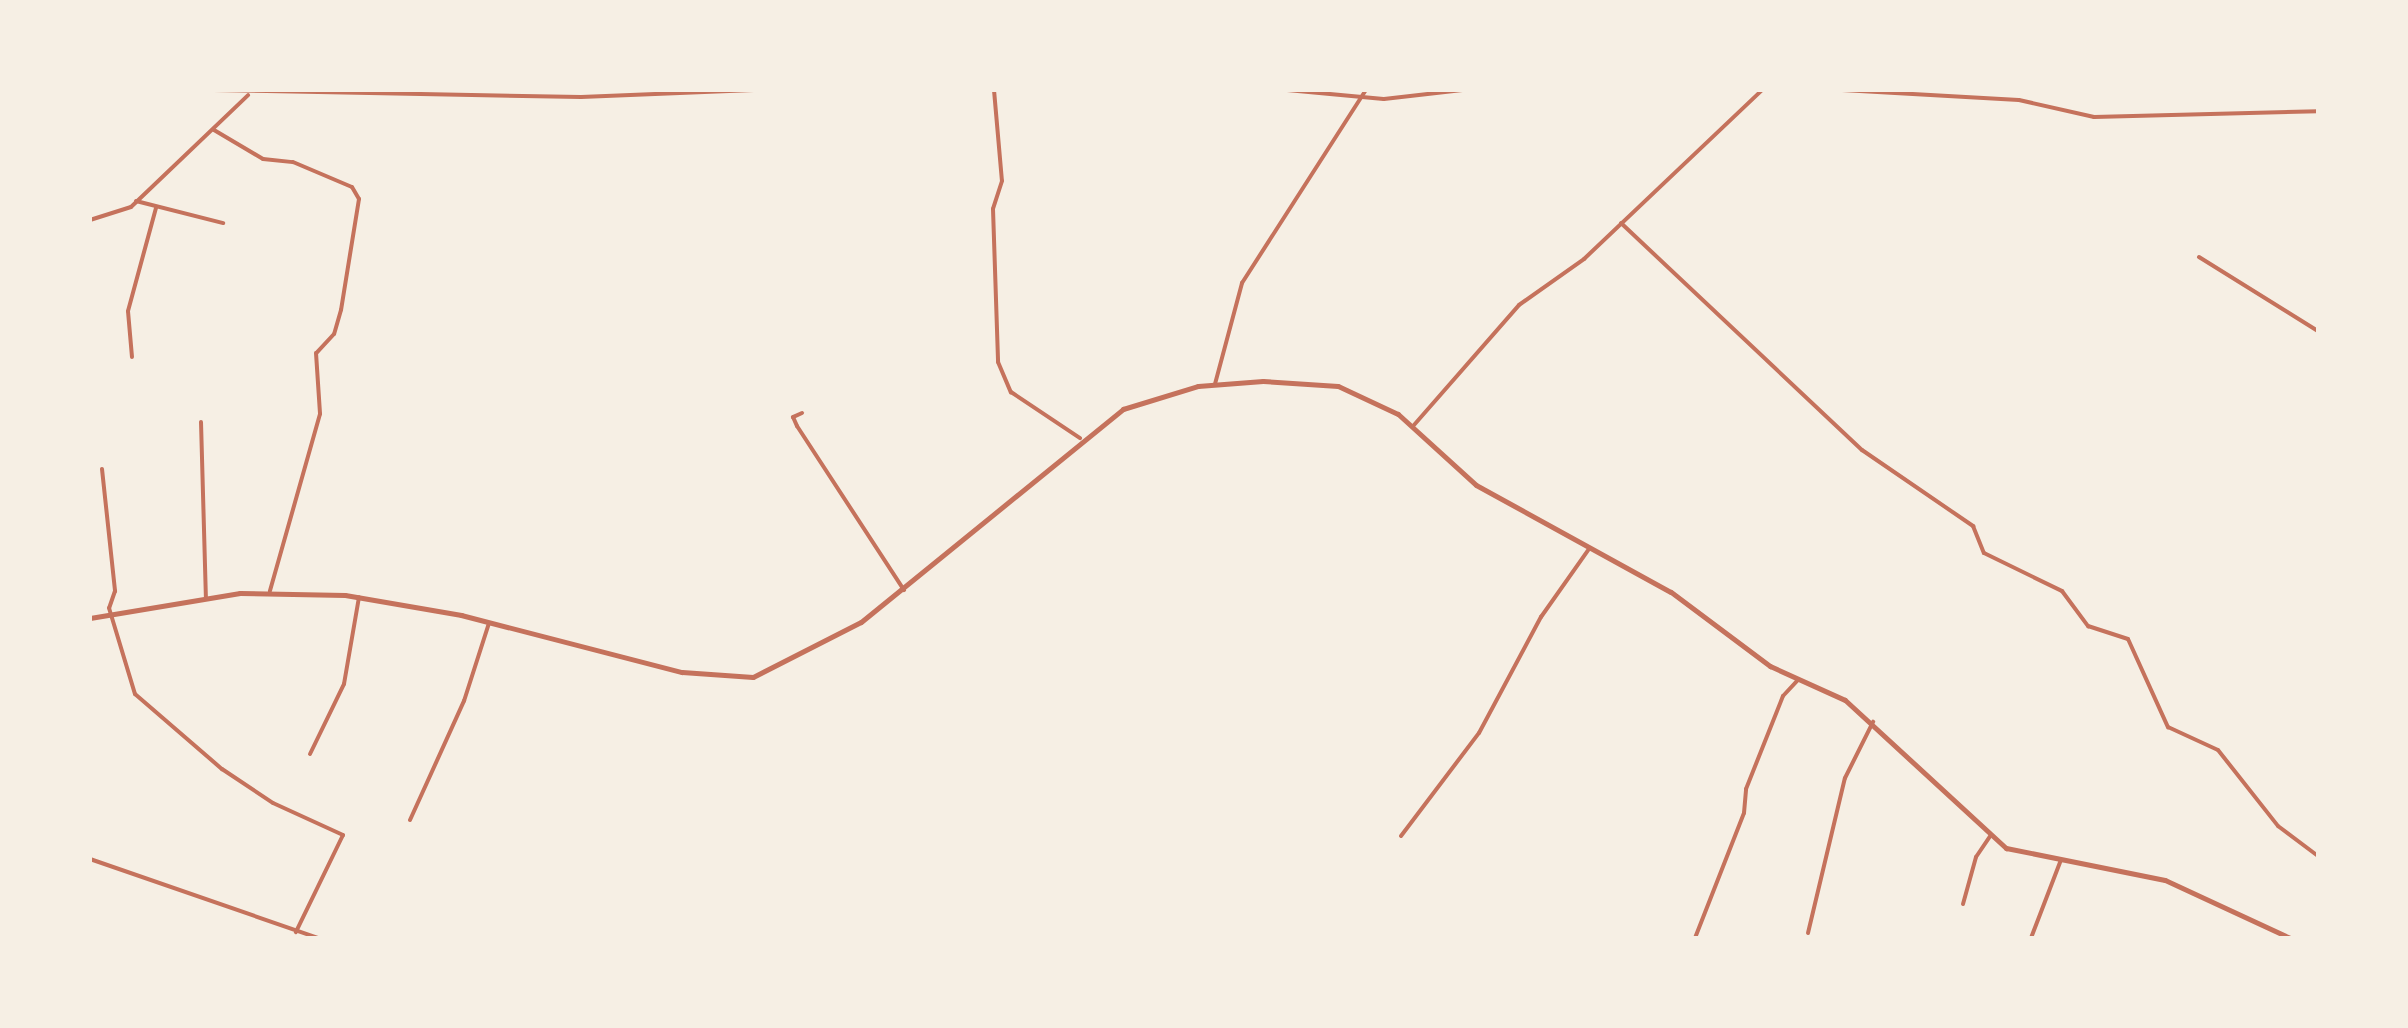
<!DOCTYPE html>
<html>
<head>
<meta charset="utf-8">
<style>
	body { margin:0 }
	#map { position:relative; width:2408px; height:1028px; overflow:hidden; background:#f6efe4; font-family:"Fira Sans",sans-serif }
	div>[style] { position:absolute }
	.minor>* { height:4px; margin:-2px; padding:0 2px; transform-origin:2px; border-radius:2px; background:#c5725c }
	.tertiary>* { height:5px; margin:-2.5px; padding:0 2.5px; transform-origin:2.5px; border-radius:2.5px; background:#c5725c }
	span { translate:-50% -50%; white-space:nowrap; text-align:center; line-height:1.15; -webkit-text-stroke:8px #f6efe4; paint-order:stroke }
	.frame { position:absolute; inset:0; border:92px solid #f6efe4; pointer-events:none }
</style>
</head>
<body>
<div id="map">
	<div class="minor">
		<i style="left:214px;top:90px;width:367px;rotate:1.1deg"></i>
		<i style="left:581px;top:97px;width:173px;rotate:-2.3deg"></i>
		<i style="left:994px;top:90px;width:91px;rotate:85deg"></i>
		<i style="left:1002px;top:181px;width:29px;rotate:108deg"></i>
		<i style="left:993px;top:209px;width:153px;rotate:88.1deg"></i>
		<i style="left:998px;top:362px;width:33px;rotate:67deg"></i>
		<i style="left:1011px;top:392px;width:83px;rotate:33.7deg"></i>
		<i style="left:1048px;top:90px;width:63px"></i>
		<i style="left:1287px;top:90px;width:97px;rotate:5.3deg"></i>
		<i style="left:1384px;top:99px;width:79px;rotate:-6.6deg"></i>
		<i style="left:1526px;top:90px;width:80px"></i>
		<i style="left:1842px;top:90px;width:177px;rotate:3.2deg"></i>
		<i style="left:2019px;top:100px;width:77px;rotate:12.8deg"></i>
		<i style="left:2094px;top:117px;width:224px;rotate:-1.5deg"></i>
		<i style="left:214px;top:130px;width:57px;rotate:30.6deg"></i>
		<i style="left:263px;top:159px;width:30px;rotate:6deg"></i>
		<i style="left:293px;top:162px;width:64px;rotate:23deg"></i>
		<i style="left:352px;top:187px;width:14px;rotate:60deg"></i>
		<i style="left:359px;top:199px;width:112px;rotate:99.2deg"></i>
		<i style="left:341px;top:310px;width:25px;rotate:106deg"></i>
		<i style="left:334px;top:334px;width:26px;rotate:133deg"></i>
		<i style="left:316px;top:353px;width:61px;rotate:86.2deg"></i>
		<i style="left:320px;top:414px;width:184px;rotate:105.8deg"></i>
		<i style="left:136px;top:201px;width:90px;rotate:14.2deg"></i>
		<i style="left:90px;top:220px;width:43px;rotate:-17.6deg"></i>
		<i style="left:131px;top:207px;width:162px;rotate:-43.7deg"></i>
		<i style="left:1621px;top:223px;width:331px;rotate:43.3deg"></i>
		<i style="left:1862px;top:450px;width:135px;rotate:34.4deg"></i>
		<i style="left:1973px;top:526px;width:29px;rotate:68deg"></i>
		<i style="left:1984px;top:553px;width:87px;rotate:26deg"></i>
		<i style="left:2062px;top:591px;width:44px;rotate:53.4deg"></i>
		<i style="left:2088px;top:626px;width:42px;rotate:18deg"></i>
		<i style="left:2128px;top:639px;width:97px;rotate:65.6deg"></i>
		<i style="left:2168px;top:727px;width:55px;rotate:24.7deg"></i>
		<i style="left:2218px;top:750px;width:97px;rotate:51.7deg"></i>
		<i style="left:2278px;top:826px;width:50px;rotate:36.9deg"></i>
		<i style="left:2199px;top:257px;width:140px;rotate:31.9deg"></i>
		<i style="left:132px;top:357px;width:46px;rotate:-95deg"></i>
		<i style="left:128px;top:311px;width:107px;rotate:-74.8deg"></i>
		<i style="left:1215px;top:384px;width:105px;rotate:-75deg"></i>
		<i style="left:1242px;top:283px;width:229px;rotate:-57.3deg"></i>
		<i style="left:802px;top:413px;width:10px;rotate:156deg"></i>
		<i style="left:793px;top:417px;width:10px;rotate:66deg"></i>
		<i style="left:797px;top:426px;width:196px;rotate:56.9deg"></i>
		<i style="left:201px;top:422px;width:175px;rotate:88.4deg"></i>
		<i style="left:1414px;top:425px;width:159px;rotate:-48.8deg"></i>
		<i style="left:1519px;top:305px;width:80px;rotate:-35.3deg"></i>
		<i style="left:1584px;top:259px;width:245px;rotate:-43.5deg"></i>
		<i style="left:102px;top:469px;width:123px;rotate:83.9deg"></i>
		<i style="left:115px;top:591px;width:18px;rotate:109deg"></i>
		<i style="left:109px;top:608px;width:90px;rotate:73.2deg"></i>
		<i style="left:135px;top:694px;width:115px;rotate:40.8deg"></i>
		<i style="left:222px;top:769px;width:61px;rotate:33.7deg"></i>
		<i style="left:273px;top:803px;width:77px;rotate:24.6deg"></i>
		<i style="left:343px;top:835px;width:108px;rotate:115.9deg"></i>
		<i style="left:310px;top:754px;width:78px;rotate:-64.1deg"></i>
		<i style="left:344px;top:684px;width:88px;rotate:-80.2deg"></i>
		<i style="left:410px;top:820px;width:131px;rotate:-65.6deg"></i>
		<i style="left:464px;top:701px;width:82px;rotate:-72.2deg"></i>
		<i style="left:1401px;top:836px;width:129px;rotate:-52.9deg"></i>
		<i style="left:1479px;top:733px;width:132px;rotate:-61.9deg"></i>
		<i style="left:1541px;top:617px;width:83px;rotate:-54.8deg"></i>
		<i style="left:90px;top:859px;width:241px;rotate:19.1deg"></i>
		<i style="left:1963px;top:904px;width:49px;rotate:-74.5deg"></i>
		<i style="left:1976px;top:857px;width:25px;rotate:-56deg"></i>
		<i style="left:1808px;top:933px;width:159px;rotate:-76.6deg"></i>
		<i style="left:1845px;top:778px;width:63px;rotate:-63.4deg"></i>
		<i style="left:1695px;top:938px;width:134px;rotate:-68.6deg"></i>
		<i style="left:1744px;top:813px;width:24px;rotate:-85deg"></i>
		<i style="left:1746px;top:789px;width:100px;rotate:-68.3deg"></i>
		<i style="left:1783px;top:696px;width:22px;rotate:-47deg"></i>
		<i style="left:2031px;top:938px;width:84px;rotate:-69deg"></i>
	</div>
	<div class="tertiary">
		<i style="left:90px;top:618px;width:152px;rotate:-9.5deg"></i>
		<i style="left:240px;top:593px;width:105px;rotate:1.1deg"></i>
		<i style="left:345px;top:595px;width:118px;rotate:9.8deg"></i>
		<i style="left:461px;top:615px;width:228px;rotate:14.5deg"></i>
		<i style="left:682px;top:672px;width:71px;rotate:4deg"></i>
		<i style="left:753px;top:677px;width:121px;rotate:-27deg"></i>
		<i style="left:861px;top:622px;width:338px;rotate:-39.1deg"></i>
		<i style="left:1123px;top:409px;width:78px;rotate:-17deg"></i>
		<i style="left:1198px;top:386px;width:65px;rotate:-4.4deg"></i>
		<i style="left:1263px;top:381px;width:75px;rotate:3.8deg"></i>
		<i style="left:1338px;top:386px;width:66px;rotate:25deg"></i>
		<i style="left:1398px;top:414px;width:105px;rotate:42.3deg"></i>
		<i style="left:1476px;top:485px;width:222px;rotate:28.8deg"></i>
		<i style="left:1671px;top:592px;width:124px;rotate:36.8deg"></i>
		<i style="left:1770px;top:666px;width:82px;rotate:24.4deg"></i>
		<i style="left:1845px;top:700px;width:219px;rotate:42.6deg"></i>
		<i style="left:2006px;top:848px;width:162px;rotate:11.4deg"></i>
		<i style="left:2165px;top:880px;width:138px;rotate:24.9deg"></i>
	</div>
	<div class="frame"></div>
</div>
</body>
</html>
